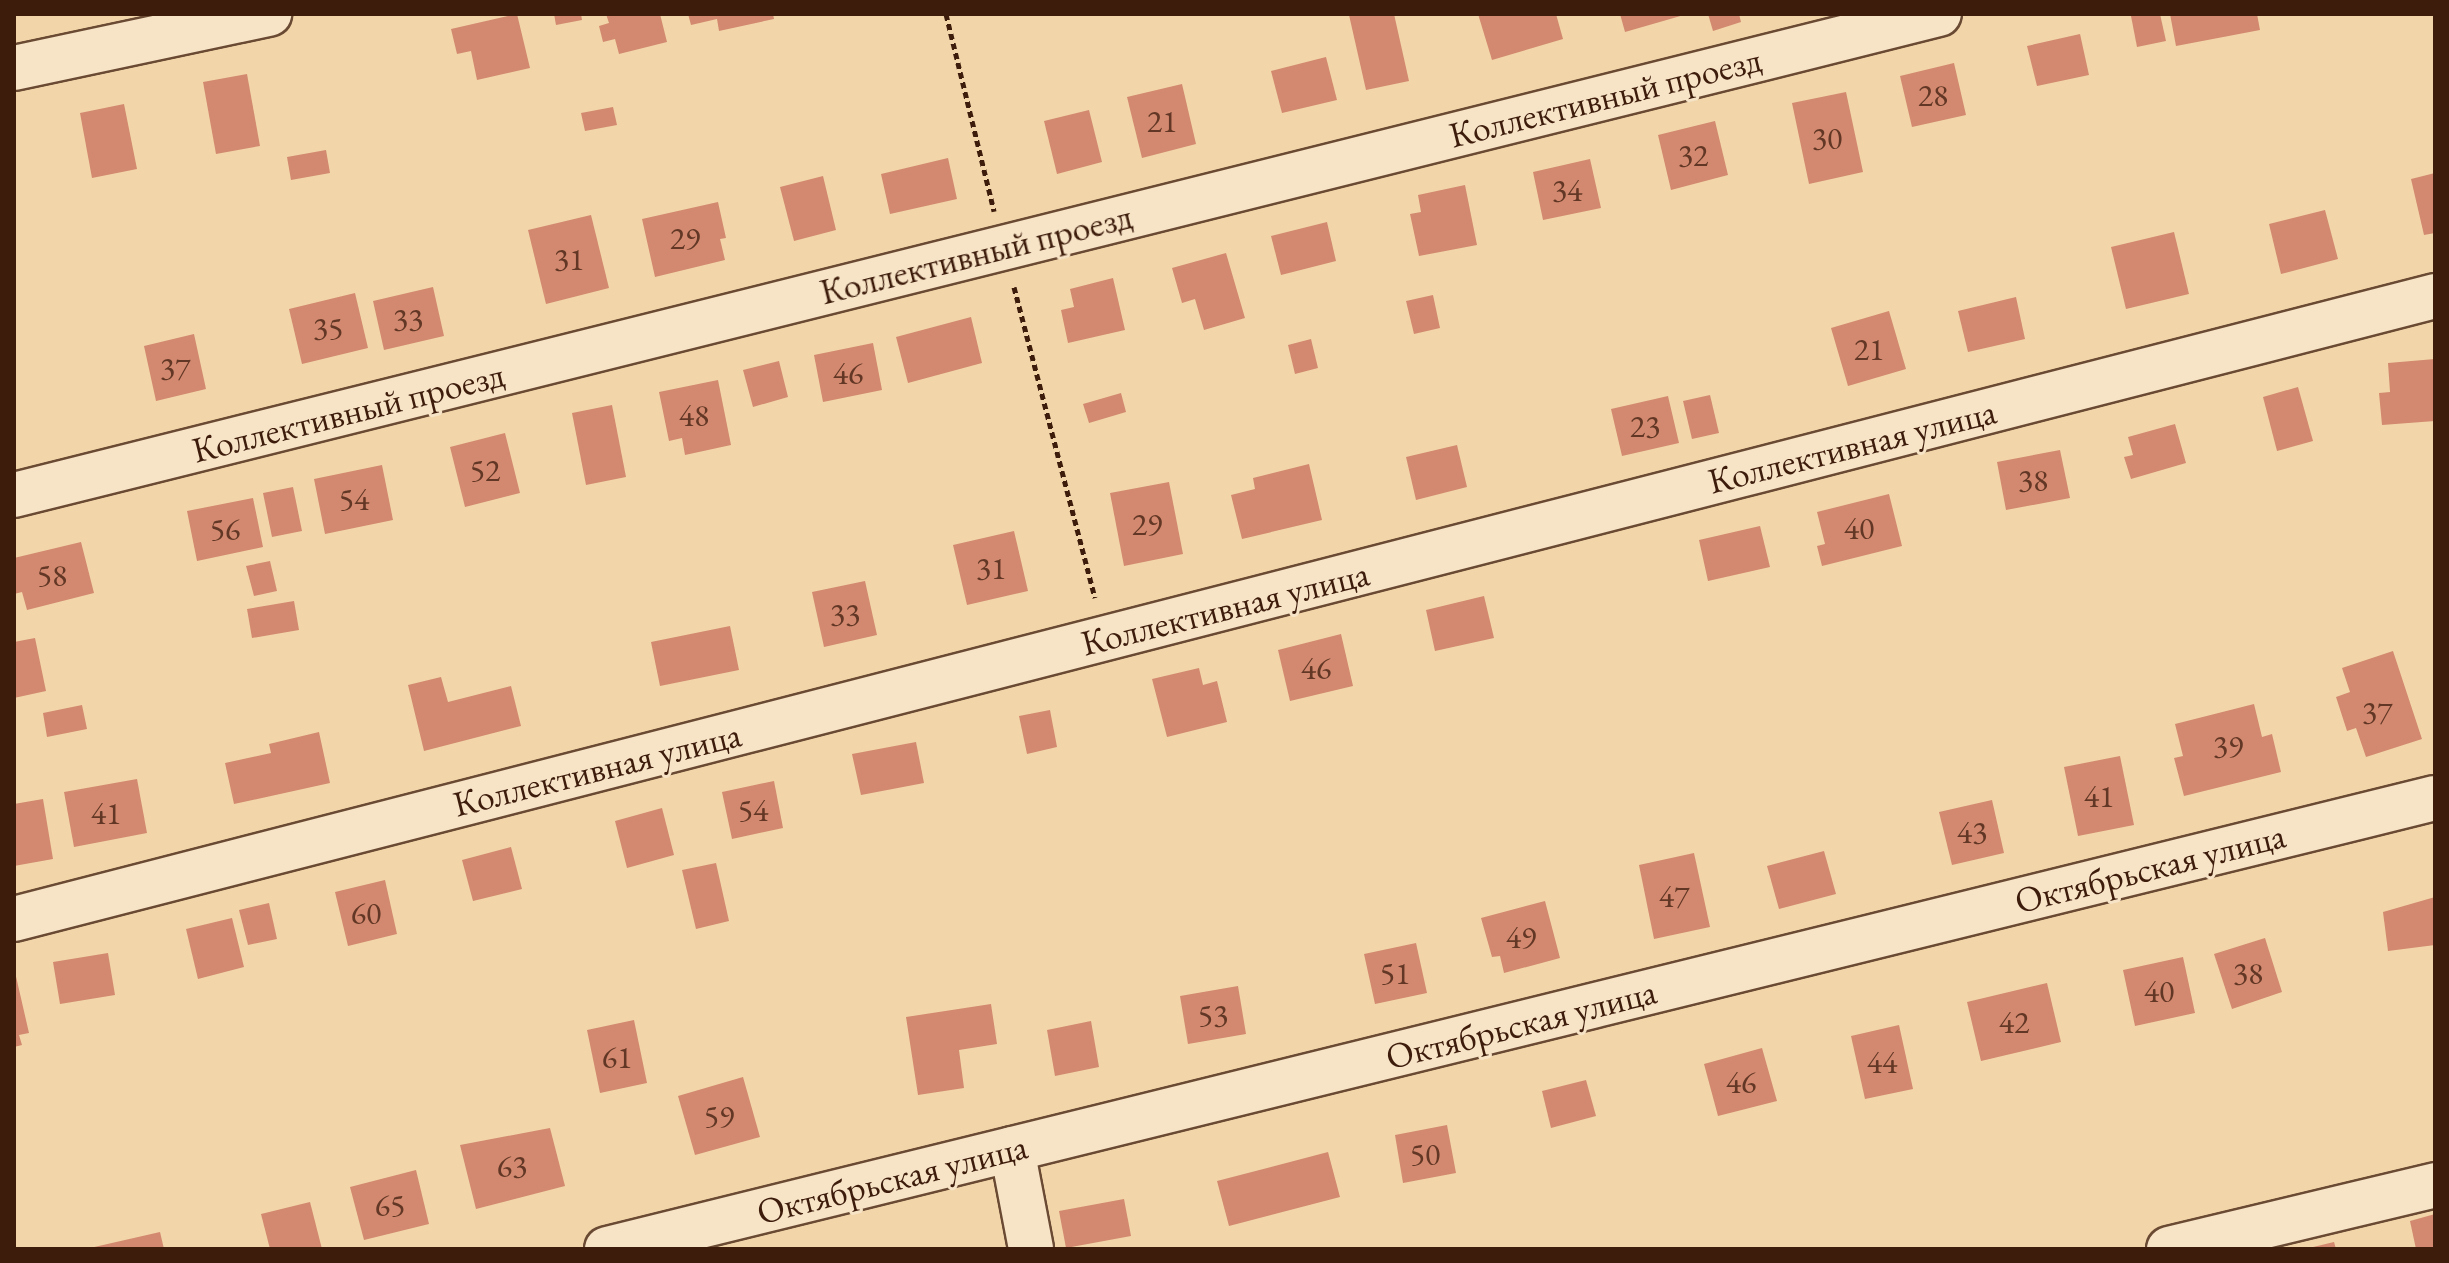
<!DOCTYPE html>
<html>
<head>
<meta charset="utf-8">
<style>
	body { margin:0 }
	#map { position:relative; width:2449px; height:1263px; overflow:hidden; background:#f2d6a9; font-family:"EB Garamond",serif }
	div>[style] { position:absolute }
	.building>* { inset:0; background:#d2896f }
	.path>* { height:5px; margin-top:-2.5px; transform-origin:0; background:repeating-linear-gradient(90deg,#3d1c0c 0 6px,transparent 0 10px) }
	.roads { filter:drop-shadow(2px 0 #6a4a33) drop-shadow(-2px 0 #6a4a33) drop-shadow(0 2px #6a4a33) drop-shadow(0 -2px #6a4a33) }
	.minor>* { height:44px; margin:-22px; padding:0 22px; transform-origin:22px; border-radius:22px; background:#f7e4c7 }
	span { translate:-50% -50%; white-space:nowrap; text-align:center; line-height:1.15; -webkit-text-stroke:6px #f7e4c7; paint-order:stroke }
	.number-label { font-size:32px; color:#623725 }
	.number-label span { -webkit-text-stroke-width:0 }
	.street-label { font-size:36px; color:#3d1c0c }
	.frame { position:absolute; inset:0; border:16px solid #3d1c0c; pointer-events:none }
</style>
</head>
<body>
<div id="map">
	<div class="building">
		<i style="clip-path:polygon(517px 14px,530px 68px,477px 80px,471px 51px,457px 54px,451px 29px)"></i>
		<i style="clip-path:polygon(554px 14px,581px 14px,582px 20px,556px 25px)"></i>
		<i style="clip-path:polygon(606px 14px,660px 14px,667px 42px,619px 54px,615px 39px,603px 42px,599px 26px,609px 23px)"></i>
		<i style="clip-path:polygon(688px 14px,773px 14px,774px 19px,719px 31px,717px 19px,691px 25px)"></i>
		<i style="clip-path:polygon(1394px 14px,1409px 81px,1366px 90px,1349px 15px)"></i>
		<i style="clip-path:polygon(1478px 14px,1556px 14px,1563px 39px,1492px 60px)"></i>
		<i style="clip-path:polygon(1620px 14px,1684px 14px,1684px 15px,1625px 32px)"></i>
		<i style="clip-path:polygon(1708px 14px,1739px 14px,1741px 22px,1713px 31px)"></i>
		<i style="clip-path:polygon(2160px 14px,2166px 41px,2137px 47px,2131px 16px)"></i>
		<i style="clip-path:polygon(2170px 14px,2257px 14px,2260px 30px,2176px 46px)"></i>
		<i style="clip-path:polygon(2080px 34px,2089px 75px,2037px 86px,2027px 46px)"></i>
		<i style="clip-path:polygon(1326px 57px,1337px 100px,1282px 113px,1271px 71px)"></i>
		<i style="clip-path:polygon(1954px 63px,1966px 115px,1912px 127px,1900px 76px)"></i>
		<i style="clip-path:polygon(247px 74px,260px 146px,216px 154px,203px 82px)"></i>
		<i style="clip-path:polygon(1182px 84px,1196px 144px,1142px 158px,1127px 97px)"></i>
		<i style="clip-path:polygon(1846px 92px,1863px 172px,1809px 184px,1792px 103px)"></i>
		<i style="clip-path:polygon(124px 104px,137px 169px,92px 178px,80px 113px)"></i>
		<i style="clip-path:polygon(613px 107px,617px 125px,585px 131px,581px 113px)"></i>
		<i style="clip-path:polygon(1089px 110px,1102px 162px,1057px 174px,1044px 121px)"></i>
		<i style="clip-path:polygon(1715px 121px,1728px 175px,1671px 190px,1658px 135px)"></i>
		<i style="clip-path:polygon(326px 150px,330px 173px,291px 180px,287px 157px)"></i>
		<i style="clip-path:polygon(948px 158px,957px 199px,890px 214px,881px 174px)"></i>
		<i style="clip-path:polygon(1590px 159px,1601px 208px,1543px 220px,1533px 172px)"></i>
		<i style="clip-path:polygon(2435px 173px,2435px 233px,2424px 235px,2411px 179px)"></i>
		<i style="clip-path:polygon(823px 176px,836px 230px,794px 241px,780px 187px)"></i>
		<i style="clip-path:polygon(1465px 185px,1477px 245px,1419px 256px,1410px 214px,1421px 212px,1418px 195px)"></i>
		<i style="clip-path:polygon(718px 202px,726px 238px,720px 239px,725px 260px,655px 277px,642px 219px)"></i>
		<i style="clip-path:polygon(2325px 210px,2338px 259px,2281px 274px,2269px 224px)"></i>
		<i style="clip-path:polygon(591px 215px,609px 288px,546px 304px,528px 230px)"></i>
		<i style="clip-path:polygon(1327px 222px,1336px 261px,1281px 275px,1271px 236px)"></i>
		<i style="clip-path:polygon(2174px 232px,2189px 294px,2126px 309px,2111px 247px)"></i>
		<i style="clip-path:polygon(1226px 253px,1245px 318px,1204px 330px,1195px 299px,1182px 303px,1172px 268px)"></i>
		<i style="clip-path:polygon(1113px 278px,1125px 330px,1068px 343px,1061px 310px,1074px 307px,1070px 289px)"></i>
		<i style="clip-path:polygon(433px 287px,444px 336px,384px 350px,373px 301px)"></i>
		<i style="clip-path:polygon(355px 293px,368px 348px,302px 364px,289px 309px)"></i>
		<i style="clip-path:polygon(1433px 295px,1440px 328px,1414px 334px,1406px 301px)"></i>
		<i style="clip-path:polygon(2016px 297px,2025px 339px,1968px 352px,1958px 311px)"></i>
		<i style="clip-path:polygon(1889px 311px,1906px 369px,1848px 386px,1831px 328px)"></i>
		<i style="clip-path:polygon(971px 317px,982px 363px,908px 383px,896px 337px)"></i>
		<i style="clip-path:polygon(194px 334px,206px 389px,156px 401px,144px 346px)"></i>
		<i style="clip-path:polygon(1311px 339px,1318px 368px,1295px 374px,1288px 345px)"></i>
		<i style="clip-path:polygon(873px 343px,882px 390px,823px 402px,814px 355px)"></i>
		<i style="clip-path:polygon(2435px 359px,2435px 421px,2382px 425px,2379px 393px,2390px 392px,2388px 363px)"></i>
		<i style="clip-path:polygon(779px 361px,788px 397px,753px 407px,743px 370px)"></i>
		<i style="clip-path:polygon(718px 380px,731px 445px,685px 455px,682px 438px,669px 441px,659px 392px)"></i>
		<i style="clip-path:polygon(2298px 387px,2313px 441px,2277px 451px,2263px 397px)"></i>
		<i style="clip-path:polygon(1121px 393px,1126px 412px,1089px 423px,1083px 404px)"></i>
		<i style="clip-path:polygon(1710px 395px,1719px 433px,1692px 439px,1683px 401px)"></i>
		<i style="clip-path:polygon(1668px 396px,1679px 443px,1622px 456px,1611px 409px)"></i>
		<i style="clip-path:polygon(612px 405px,626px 477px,586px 485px,572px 413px)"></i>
		<i style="clip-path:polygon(2175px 424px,2186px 463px,2131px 479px,2124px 457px,2133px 455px,2128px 437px)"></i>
		<i style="clip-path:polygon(505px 433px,520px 493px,465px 507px,450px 447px)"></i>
		<i style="clip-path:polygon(1457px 445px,1467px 487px,1416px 500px,1406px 457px)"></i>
		<i style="clip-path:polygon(2060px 450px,2070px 498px,2006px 510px,1997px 462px)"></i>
		<i style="clip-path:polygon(1309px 464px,1322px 520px,1242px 539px,1231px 495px,1255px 489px,1253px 478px)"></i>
		<i style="clip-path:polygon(382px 465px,393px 520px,325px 534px,314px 479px)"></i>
		<i style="clip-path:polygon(1169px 482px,1183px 554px,1124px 566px,1110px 493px)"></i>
		<i style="clip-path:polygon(293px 487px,302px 531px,272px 537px,263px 493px)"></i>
		<i style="clip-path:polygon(1889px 494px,1902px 546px,1822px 566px,1817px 546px,1825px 544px,1817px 512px)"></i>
		<i style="clip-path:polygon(253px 498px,263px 547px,197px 561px,187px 511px)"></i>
		<i style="clip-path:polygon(1760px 526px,1770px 567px,1708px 581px,1699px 540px)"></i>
		<i style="clip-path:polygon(1014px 531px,1028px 591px,967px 605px,953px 545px)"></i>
		<i style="clip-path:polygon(81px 542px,94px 593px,27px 610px,22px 592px,14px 594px,14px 558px)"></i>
		<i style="clip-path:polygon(270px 561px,277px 591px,254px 596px,246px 566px)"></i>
		<i style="clip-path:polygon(865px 581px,877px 635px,824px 647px,812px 592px)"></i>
		<i style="clip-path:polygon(1484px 596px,1494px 638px,1435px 651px,1426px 610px)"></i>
		<i style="clip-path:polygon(294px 601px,299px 630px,252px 638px,247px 609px)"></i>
		<i style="clip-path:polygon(730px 626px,739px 670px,660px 686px,651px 642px)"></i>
		<i style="clip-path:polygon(1341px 634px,1353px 686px,1290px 701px,1278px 650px)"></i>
		<i style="clip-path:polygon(35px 638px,46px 691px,14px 698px,14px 642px)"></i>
		<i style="clip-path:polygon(2393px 651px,2422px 739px,2366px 757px,2356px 728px,2347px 731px,2336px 697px,2350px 692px,2342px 668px)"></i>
		<i style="clip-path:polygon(1199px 668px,1203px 685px,1217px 681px,1227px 722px,1167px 737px,1152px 679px)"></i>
		<i style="clip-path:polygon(441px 677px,448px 702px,511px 686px,521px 726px,424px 751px,408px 685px)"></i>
		<i style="clip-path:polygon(2254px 704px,2262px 737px,2272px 734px,2281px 772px,2184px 796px,2174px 758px,2183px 756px,2175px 724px)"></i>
		<i style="clip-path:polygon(82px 705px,87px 729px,47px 737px,43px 713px)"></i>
		<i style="clip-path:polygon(1050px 710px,1057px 747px,1027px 754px,1019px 716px)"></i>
		<i style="clip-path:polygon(319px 732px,330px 783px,234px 804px,225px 763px,271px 753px,269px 744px)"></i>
		<i style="clip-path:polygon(916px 742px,924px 783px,861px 795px,852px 754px)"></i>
		<i style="clip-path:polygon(2120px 756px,2134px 825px,2078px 836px,2064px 767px)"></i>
		<i style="clip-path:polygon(137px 779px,147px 833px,74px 847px,64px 792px)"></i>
		<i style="clip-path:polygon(774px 781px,783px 828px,732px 839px,722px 792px)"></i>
		<i style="clip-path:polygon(43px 799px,53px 859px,14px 866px,14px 804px)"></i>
		<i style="clip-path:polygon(1992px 800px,2004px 853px,1952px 865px,1939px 812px)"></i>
		<i style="clip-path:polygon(662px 808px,674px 855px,627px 868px,615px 821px)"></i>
		<i style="clip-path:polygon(511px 847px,522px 889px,473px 901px,462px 860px)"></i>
		<i style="clip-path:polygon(1824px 851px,1836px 894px,1779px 909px,1767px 866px)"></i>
		<i style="clip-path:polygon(1694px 853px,1710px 927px,1654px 939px,1639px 865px)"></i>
		<i style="clip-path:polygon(716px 863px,729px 921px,696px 929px,682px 870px)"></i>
		<i style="clip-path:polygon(385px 880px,397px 934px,348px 946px,335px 892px)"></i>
		<i style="clip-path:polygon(2435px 897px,2435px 945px,2388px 951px,2383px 912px)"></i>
		<i style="clip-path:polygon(1545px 901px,1560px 958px,1504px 973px,1500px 956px,1492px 957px,1481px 918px)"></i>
		<i style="clip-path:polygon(269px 903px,277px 939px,248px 945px,239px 910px)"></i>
		<i style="clip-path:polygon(232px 918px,244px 967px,198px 979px,186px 929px)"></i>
		<i style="clip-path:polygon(2265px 938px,2282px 992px,2232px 1009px,2214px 954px)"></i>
		<i style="clip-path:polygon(1416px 943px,1427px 993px,1375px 1004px,1364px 954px)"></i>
		<i style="clip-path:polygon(108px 953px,115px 995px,60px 1004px,53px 962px)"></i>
		<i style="clip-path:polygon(2183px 957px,2195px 1013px,2135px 1026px,2123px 970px)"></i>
		<i style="clip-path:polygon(15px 972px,29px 1033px,19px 1035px,22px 1045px,14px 1047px)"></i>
		<i style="clip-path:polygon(2047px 983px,2061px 1042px,1981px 1061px,1967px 1002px)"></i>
		<i style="clip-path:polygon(1238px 986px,1246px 1034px,1188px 1044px,1180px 996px)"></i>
		<i style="clip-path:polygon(991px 1004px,997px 1044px,959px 1050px,964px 1088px,918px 1095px,906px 1017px)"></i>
		<i style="clip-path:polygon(634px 1020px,647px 1083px,600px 1093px,587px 1030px)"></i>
		<i style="clip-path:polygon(1091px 1021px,1099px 1067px,1055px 1076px,1047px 1030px)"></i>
		<i style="clip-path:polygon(1899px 1025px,1913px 1089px,1865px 1099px,1851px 1036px)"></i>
		<i style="clip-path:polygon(1762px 1048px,1777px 1101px,1718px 1116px,1704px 1064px)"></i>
		<i style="clip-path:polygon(743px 1077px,760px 1137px,695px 1155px,678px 1096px)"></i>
		<i style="clip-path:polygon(1586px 1080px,1596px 1116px,1551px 1128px,1542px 1091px)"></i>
		<i style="clip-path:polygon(1447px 1125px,1456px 1173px,1403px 1183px,1395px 1135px)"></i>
		<i style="clip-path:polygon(550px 1128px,565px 1186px,476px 1209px,460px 1145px)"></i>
		<i style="clip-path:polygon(1328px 1152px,1340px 1197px,1229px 1226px,1217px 1181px)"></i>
		<i style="clip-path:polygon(416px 1170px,429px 1224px,364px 1240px,350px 1187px)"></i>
		<i style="clip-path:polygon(1124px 1199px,1131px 1236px,1066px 1248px,1059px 1211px)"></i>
		<i style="clip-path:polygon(310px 1202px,322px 1249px,270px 1249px,261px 1214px)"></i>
		<i style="clip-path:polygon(2435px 1214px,2435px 1249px,2416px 1249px,2410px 1221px)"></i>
		<i style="clip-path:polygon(160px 1232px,164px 1249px,90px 1249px,90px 1248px)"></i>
		<i style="clip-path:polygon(2334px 1242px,2336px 1249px,2309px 1249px,2309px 1248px)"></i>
	</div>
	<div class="path">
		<i style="left:946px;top:14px;width:203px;rotate:76.3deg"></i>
		<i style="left:1014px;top:287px;width:321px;rotate:75.4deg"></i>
	</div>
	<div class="roads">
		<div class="minor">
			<i style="left:14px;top:68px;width:261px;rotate:-12deg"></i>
			<i style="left:14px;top:495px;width:1984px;rotate:-14.03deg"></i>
			<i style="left:14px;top:919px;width:2500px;rotate:-14.43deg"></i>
			<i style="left:1012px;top:1149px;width:102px;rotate:79.2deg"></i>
			<i style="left:607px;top:1249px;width:1883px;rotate:-13.86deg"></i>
			<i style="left:2169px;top:1249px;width:274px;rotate:-13.5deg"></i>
		</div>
	</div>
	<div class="number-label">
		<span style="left:1933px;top:95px">28</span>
		<span style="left:1162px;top:121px">21</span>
		<span style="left:1827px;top:138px">30</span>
		<span style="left:1693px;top:155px">32</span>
		<span style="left:1567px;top:190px">34</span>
		<span style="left:685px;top:238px">29</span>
		<span style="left:569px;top:259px">31</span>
		<span style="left:408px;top:319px">33</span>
		<span style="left:328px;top:328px">35</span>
		<span style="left:1869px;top:349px">21</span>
		<span style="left:175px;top:368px">37</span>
		<span style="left:848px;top:373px">46</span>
		<span style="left:694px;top:415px">48</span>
		<span style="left:1645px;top:426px">23</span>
		<span style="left:485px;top:470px">52</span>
		<span style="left:2033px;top:480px">38</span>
		<span style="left:354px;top:499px">54</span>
		<span style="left:1147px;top:524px">29</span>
		<span style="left:1859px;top:528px">40</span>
		<span style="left:225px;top:529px">56</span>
		<span style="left:991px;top:568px">31</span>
		<span style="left:52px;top:575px">58</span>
		<span style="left:845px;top:614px">33</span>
		<span style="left:1316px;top:668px">46</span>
		<span style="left:2377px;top:712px">37</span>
		<span style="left:2228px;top:746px">39</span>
		<span style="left:2099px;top:796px">41</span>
		<span style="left:753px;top:810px">54</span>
		<span style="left:106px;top:813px">41</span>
		<span style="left:1972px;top:832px">43</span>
		<span style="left:1674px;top:896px">47</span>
		<span style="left:366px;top:913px">60</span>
		<span style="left:1521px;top:937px">49</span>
		<span style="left:1395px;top:973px">51</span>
		<span style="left:2248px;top:973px">38</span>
		<span style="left:2159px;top:991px">40</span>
		<span style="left:1213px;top:1015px">53</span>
		<span style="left:2014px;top:1022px">42</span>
		<span style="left:617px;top:1057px">61</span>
		<span style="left:1882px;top:1062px">44</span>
		<span style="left:1741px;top:1082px">46</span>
		<span style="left:719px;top:1116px">59</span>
		<span style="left:1425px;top:1154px">50</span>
		<span style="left:512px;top:1166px">63</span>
		<span style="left:390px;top:1205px">65</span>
	</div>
	<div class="street-label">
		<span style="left:1605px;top:97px;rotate:-14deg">Коллективный проезд</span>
		<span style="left:976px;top:254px;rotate:-14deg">Коллективный проезд</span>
		<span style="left:348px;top:412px;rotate:-14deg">Коллективный проезд</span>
		<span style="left:1852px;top:446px;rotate:-14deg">Коллективная улица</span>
		<span style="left:1225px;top:608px;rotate:-14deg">Коллективная улица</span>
		<span style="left:597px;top:769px;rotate:-14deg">Коллективная улица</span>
		<span style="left:2150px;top:868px;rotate:-14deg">Октябрьская улица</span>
		<span style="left:1521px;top:1024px;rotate:-14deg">Октябрьская улица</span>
		<span style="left:892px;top:1179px;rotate:-14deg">Октябрьская улица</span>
	</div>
	<div class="frame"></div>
</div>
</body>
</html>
